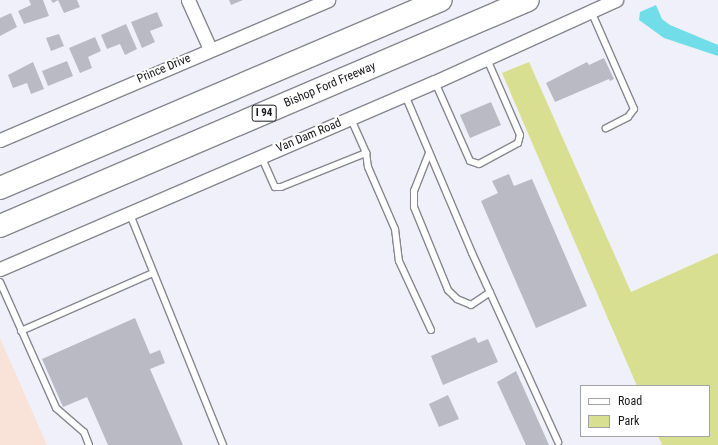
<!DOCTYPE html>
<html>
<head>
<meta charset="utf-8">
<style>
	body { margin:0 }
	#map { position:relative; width:718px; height:445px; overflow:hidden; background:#f0f0fa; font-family:"Roboto Condensed",sans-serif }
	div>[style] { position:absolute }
	.industrial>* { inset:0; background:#f9e2d7 }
	.green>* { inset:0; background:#d8df91 }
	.water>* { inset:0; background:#70dde8 }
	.building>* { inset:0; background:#babac4 }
	.roads { filter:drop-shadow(1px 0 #86868f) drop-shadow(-1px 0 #86868f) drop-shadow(0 1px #86868f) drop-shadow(0 -1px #86868f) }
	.service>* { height:6px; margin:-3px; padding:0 3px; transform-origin:3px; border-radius:3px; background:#fff }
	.minor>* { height:13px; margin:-6.5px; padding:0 6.5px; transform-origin:6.5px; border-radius:6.5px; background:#fff }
	.motorway>* { height:22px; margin:-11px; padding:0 11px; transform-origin:11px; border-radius:11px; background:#fff }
	span { translate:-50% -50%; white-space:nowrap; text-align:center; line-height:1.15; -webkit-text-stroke:4px #fff; paint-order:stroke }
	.shield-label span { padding:1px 3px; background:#fff; border:1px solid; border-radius:3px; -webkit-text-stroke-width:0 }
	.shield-label { font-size:11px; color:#18181c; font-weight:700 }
	.street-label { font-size:12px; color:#18181c }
	.legend { position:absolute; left:580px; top:385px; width:130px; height:52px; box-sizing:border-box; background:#fff; border:1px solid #a3a3a4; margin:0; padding:5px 7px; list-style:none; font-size:12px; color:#18181c }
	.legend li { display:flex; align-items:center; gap:8px; height:20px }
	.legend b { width:20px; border:1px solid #a3a3a4 }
</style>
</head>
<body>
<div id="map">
	<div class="industrial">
		<i style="clip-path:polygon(0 338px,47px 445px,0 445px)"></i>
	</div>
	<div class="green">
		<i style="clip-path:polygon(529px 62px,631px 292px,718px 253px,718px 445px,660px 445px,662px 444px,658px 436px,709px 436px,709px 386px,637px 386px,502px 73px)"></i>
	</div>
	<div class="water">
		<i style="clip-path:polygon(656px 5px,662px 19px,670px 25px,718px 45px,718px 56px,664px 38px,639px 20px,640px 12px)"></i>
	</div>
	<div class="building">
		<i style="clip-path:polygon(29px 0,43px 0,49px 16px,24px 24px,18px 11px,31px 5px)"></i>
		<i style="clip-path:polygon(51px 0,77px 0,80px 7px,64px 13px,58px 0,53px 3px)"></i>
		<i style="clip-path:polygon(229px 0,243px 0,231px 5px)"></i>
		<i style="clip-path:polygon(157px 12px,163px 26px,150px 31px,155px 42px,142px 48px,131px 22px)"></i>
		<i style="clip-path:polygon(11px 13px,17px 27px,0 36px,0 18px)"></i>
		<i style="clip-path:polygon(126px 24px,137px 49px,125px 55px,120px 44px,107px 49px,101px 35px)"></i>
		<i style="clip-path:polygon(59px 34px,64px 46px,51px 51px,46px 38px)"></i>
		<i style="clip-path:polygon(95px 37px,101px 51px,88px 57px,92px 68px,80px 73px,69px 48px)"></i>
		<i style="clip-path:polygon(604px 58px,614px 79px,610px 81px,609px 79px,555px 102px,546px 83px,587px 62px,589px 65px)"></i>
		<i style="clip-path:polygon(67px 61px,73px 76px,48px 86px,42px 71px)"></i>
		<i style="clip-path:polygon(33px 62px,44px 89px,31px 94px,27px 83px,13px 88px,8px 75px)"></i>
		<i style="clip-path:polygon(491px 102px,501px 125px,470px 138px,460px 115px)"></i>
		<i style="clip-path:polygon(509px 174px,514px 186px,532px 179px,587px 306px,536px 328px,481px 201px,498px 193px,492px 181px)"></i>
		<i style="clip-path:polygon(135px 318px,150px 354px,160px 350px,165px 363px,150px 369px,183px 445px,108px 445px,87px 397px,63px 407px,42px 359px)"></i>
		<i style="clip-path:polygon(475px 337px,478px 343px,488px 339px,498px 362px,443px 385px,431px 356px)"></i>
		<i style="clip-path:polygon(516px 371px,549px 445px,526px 445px,497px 382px)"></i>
		<i style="clip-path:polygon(448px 395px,459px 419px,439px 427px,429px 404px)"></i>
	</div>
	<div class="roads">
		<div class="service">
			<i style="left:591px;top:11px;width:107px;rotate:66.3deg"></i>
			<i style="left:634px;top:109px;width:10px;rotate:127deg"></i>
			<i style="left:628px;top:117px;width:25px;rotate:153deg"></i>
			<i style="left:435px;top:82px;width:86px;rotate:66.1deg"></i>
			<i style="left:470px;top:161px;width:9px;rotate:18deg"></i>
			<i style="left:479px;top:164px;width:44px;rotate:-28.3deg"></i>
			<i style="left:518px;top:143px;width:8px;rotate:-76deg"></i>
			<i style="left:520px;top:135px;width:83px;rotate:-113.5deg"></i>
			<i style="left:405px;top:95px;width:172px;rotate:67deg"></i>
			<i style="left:472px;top:253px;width:208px;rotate:65.5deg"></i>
			<i style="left:351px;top:119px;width:37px;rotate:66deg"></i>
			<i style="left:366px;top:153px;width:14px;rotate:82deg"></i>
			<i style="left:368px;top:167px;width:68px;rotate:66.5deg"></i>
			<i style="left:395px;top:229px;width:32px;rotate:83deg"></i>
			<i style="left:399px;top:261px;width:76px;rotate:65.1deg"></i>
			<i style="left:429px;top:153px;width:41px;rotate:111.5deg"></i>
			<i style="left:414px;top:191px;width:16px;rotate:90deg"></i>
			<i style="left:414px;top:207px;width:90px;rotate:67.7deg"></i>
			<i style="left:448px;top:290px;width:13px;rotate:45deg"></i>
			<i style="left:457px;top:299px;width:15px;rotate:23deg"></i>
			<i style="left:471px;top:305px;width:23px;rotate:-34deg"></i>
			<i style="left:261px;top:156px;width:34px;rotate:66deg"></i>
			<i style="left:275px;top:187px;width:6px"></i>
			<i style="left:281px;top:187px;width:92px;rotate:-21.8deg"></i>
			<i style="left:129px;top:212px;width:251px;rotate:68deg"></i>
			<i style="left:0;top:282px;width:138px;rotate:66deg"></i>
			<i style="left:56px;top:408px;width:37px;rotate:41deg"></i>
			<i style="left:84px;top:432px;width:14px;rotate:69deg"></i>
			<i style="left:21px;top:331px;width:144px;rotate:-23.7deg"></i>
		</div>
		<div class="minor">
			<i style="left:188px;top:0;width:54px;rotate:65.8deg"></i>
			<i style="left:0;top:140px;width:357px;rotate:-23.1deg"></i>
			<i style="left:0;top:269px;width:473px;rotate:-23.3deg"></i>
			<i style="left:435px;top:82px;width:199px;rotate:-24.4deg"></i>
		</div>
		<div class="motorway">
			<i style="left:0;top:188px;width:479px;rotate:-23.1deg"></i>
			<i style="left:0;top:226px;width:574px;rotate:-23.17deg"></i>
		</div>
	</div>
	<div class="shield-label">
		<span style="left:264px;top:113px">I 94</span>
	</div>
	<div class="street-label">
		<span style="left:164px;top:69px;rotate:-23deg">Prince Drive</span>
		<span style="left:330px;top:85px;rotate:-23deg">Bishop Ford Freeway</span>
		<span style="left:309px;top:136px;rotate:-23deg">Van Dam Road</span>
	</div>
	<ul class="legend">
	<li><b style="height:5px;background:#fff"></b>Road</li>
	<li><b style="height:11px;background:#d8df91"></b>Park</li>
	</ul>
</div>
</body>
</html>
